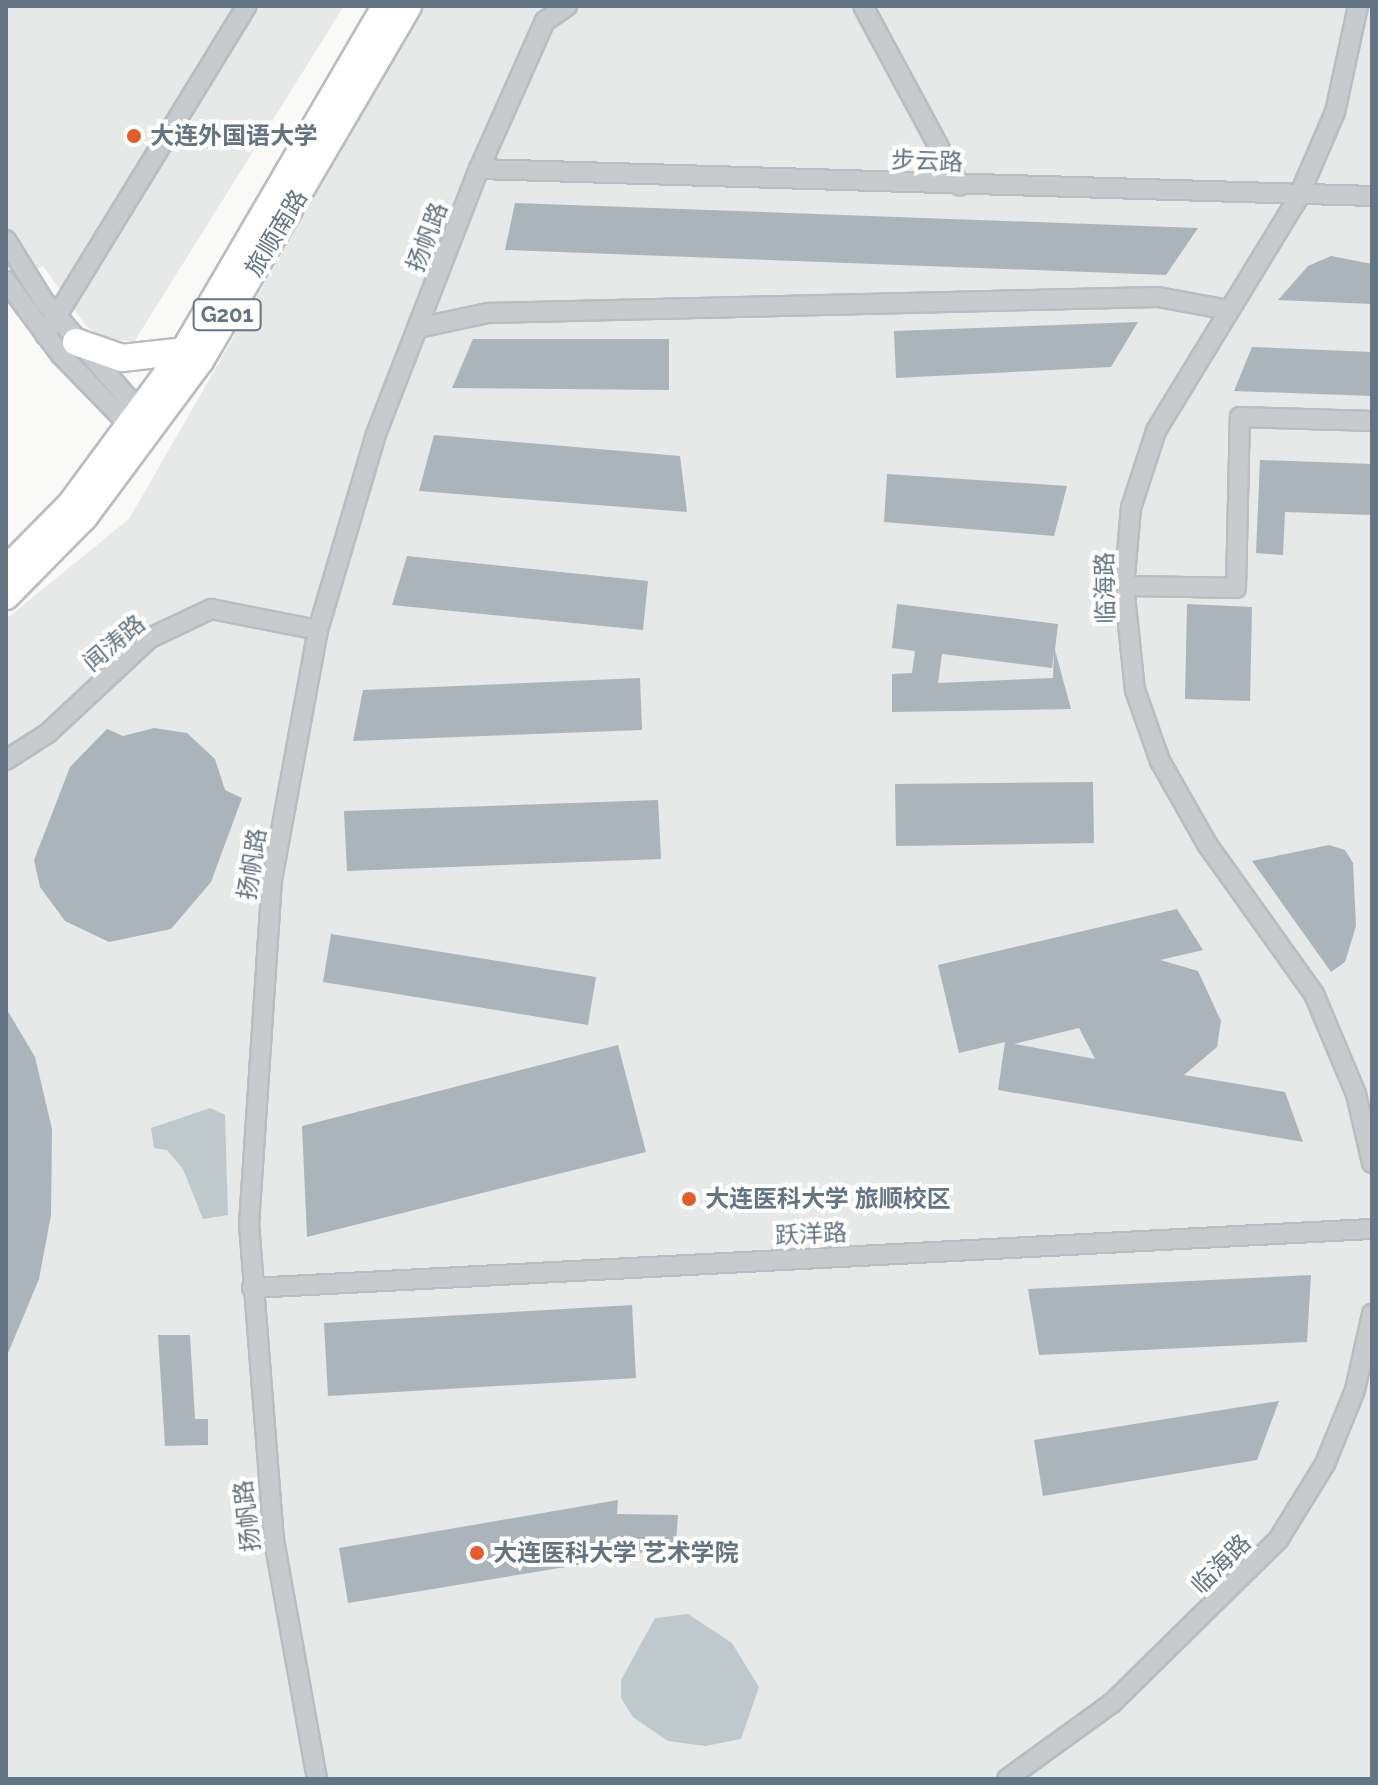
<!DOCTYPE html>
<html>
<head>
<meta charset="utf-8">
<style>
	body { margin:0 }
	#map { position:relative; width:1378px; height:1785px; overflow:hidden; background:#f9f9f7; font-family:Raleway,"Noto Sans SC",sans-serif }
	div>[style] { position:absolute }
	.built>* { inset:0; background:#e7e8e8 }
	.water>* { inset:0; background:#bfc9cd }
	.building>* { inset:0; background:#abb4ba }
	.roads { filter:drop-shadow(2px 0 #b9bdc0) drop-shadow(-2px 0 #b9bdc0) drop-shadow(0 2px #b9bdc0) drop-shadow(0 -2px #b9bdc0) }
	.minor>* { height:18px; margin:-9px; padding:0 9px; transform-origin:9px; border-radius:9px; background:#c7cbce }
	.highway>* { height:26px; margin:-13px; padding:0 13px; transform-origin:13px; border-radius:13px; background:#fff }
	.dots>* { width:22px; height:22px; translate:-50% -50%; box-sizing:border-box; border:4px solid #fff; border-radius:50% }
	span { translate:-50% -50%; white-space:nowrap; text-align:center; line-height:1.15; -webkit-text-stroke:8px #fff; paint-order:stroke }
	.shield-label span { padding:2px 6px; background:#fff; border:2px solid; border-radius:6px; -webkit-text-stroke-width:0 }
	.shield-label { font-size:22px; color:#637482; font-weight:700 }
	.poi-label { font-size:24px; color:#637482; font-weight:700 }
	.left { translate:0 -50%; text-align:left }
	.street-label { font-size:24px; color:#637482 }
	.frame { position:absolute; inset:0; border:8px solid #637482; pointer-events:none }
</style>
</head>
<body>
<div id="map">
	<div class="built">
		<i style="clip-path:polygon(6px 6px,344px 6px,134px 342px,103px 338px,86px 326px,43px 266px,6px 284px)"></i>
		<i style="clip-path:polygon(424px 6px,1372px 6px,1372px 1779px,6px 1779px,6px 619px,129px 519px)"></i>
	</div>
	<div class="water">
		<i style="clip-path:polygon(210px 1108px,225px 1115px,228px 1215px,203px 1219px,183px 1169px,167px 1150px,154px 1148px,151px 1128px)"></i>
		<i style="clip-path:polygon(688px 1614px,732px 1643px,759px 1687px,741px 1739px,705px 1746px,668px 1741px,633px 1717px,621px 1698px,621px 1680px,655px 1618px)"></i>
	</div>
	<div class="building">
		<i style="clip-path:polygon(515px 203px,1198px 228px,1166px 275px,505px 250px)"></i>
		<i style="clip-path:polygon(1331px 256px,1372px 264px,1372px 304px,1278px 300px,1308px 266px)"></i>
		<i style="clip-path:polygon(1138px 322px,1111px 367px,896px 378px,894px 331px)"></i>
		<i style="clip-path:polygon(473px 339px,669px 339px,669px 390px,452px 388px)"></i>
		<i style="clip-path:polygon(1252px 347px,1372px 352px,1372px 396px,1234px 391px)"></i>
		<i style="clip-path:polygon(434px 435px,680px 456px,687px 512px,419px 491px)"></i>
		<i style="clip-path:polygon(1260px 460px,1372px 464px,1372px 515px,1285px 512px,1283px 555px,1256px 553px)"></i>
		<i style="clip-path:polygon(887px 474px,1067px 486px,1054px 536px,884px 522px)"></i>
		<i style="clip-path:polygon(407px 556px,648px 581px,643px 630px,392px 605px)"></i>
		<i style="clip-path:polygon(evenodd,897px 604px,1058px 624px,1055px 650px,1071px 709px,892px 712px,892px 674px,912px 673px,915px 651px,892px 648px,897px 604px,1054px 651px,1053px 678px,938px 683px,942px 654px,1052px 668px,1054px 651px)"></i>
		<i style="clip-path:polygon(1187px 604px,1252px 607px,1250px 701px,1185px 699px)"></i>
		<i style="clip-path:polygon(640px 678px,642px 730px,353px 741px,363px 690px)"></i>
		<i style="clip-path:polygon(154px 728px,187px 733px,215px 759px,225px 790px,242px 798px,211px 882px,171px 929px,109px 942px,65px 921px,40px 887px,34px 860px,70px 767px,107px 729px,123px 736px)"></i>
		<i style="clip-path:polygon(1093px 782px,1094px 843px,896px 846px,895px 784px)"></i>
		<i style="clip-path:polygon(658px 800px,661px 859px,347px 871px,344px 811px)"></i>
		<i style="clip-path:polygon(1329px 845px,1345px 850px,1353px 863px,1356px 926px,1345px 962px,1331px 972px,1252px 861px)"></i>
		<i style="clip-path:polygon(evenodd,1177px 909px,1203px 950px,1160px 960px,1198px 971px,1221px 1021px,1217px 1047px,1184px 1075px,1285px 1092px,1303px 1142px,998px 1090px,1005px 1042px,959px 1053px,938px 965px,1177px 909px,1079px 1028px,1095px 1059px,1014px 1044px,1079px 1028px)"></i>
		<i style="clip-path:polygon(331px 934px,596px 977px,588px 1025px,323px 982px)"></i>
		<i style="clip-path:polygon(6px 1008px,35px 1057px,52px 1129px,51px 1215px,39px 1279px,6px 1358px)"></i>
		<i style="clip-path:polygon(618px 1045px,646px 1152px,307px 1237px,302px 1126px)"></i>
		<i style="clip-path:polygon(1311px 1275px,1307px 1342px,1039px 1355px,1028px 1289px)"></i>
		<i style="clip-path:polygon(632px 1305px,636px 1378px,328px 1396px,324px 1323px)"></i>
		<i style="clip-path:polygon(158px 1335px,190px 1335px,195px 1419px,208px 1419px,208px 1445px,165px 1446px)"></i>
		<i style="clip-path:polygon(1279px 1401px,1257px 1460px,1043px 1496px,1034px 1440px)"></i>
		<i style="clip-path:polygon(618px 1500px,617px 1514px,678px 1515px,675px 1555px,615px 1551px,614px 1559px,348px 1603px,339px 1548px)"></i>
	</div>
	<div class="roads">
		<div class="minor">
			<i style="left:863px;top:6px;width:204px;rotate:61.7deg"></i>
			<i style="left:1358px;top:6px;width:108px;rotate:102.2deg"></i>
			<i style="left:1335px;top:112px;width:94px;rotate:113.3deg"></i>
			<i style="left:1298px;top:198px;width:273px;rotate:121.4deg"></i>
			<i style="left:1156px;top:431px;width:81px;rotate:108deg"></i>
			<i style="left:1131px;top:508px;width:78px;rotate:95.1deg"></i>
			<i style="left:1124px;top:586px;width:105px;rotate:84deg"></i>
			<i style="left:1135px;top:690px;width:75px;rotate:70.6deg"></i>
			<i style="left:1160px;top:761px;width:95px;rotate:60.5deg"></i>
			<i style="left:1207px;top:844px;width:184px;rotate:54.5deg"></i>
			<i style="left:1314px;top:994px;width:108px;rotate:67.2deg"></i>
			<i style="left:1356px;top:1094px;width:71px;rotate:76.9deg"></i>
			<i style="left:479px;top:169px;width:893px;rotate:1.73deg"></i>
			<i style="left:6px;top:240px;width:70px;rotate:58.3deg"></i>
			<i style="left:43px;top:300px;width:157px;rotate:49.1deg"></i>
			<i style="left:6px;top:281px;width:92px;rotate:53.4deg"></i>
			<i style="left:61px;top:355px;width:105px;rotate:45.8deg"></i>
			<i style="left:418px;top:328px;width:72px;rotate:-12.1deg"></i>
			<i style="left:488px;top:313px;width:670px;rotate:-1.37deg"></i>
			<i style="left:1158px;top:297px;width:72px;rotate:10.4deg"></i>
			<i style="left:45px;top:335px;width:386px;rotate:-58.5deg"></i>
			<i style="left:1124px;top:586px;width:112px;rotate:1deg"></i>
			<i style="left:1236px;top:588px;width:171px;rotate:-88.7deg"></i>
			<i style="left:1240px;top:417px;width:132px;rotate:1.7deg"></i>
			<i style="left:6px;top:760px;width:50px;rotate:-32.7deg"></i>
			<i style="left:48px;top:733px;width:139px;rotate:-43deg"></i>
			<i style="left:150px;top:638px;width:68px;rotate:-25.4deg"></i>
			<i style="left:211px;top:609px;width:109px;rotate:11.1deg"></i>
			<i style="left:252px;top:1288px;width:1122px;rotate:-3.02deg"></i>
			<i style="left:317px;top:1779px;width:242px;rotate:-100.2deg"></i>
			<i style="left:274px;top:1541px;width:317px;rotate:-94.5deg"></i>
			<i style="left:249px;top:1225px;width:346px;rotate:-86.2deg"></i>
			<i style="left:272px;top:880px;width:254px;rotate:-79.6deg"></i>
			<i style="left:318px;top:630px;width:204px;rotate:-73.5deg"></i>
			<i style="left:376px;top:434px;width:284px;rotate:-68.8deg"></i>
			<i style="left:479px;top:169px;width:162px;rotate:-66deg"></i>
			<i style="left:545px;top:21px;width:27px;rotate:-34deg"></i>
			<i style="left:1007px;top:1779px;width:130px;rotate:-35.9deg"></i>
			<i style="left:1112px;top:1703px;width:233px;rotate:-44.5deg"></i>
			<i style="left:1278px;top:1540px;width:89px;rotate:-58.3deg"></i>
			<i style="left:1325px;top:1464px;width:80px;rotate:-67.9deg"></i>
			<i style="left:1355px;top:1390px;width:78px;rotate:-77.4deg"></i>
		</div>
		<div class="highway">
			<i style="left:76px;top:342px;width:49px;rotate:19.2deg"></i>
			<i style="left:122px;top:358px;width:62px;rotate:-6.4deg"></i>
			<i style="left:6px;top:570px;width:93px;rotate:-45.4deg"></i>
			<i style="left:71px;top:504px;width:190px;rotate:-53.6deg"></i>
			<i style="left:184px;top:351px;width:400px;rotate:-59.7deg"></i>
			<i style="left:6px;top:596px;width:111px;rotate:-45.4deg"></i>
			<i style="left:84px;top:517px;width:194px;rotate:-53.4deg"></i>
			<i style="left:200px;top:361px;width:411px;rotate:-59.6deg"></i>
		</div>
	</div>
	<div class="dots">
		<i style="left:134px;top:136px;background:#e65b29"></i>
		<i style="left:689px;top:1199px;background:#e65b29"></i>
		<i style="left:477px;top:1553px;background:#e65b29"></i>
	</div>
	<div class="shield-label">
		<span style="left:227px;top:315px">G201</span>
	</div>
	<div class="poi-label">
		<span class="left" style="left:150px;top:136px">大连外国语大学</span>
		<span class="left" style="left:705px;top:1199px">大连医科大学 旅顺校区</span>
		<span class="left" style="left:493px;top:1553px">大连医科大学 艺术学院</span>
	</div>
	<div class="street-label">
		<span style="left:927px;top:161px;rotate:2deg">步云路</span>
		<span style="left:276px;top:233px;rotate:-59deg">旅顺南路</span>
		<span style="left:427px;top:237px;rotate:-69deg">扬帆路</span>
		<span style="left:1105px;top:588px;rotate:-91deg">临海路</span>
		<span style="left:114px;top:643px;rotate:-40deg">闻涛路</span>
		<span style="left:252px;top:864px;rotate:-81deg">扬帆路</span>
		<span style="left:811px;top:1234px;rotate:-3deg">跃洋路</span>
		<span style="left:247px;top:1516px;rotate:-97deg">扬帆路</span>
		<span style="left:1221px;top:1564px;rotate:-45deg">临海路</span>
	</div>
	<div class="frame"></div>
</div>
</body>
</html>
